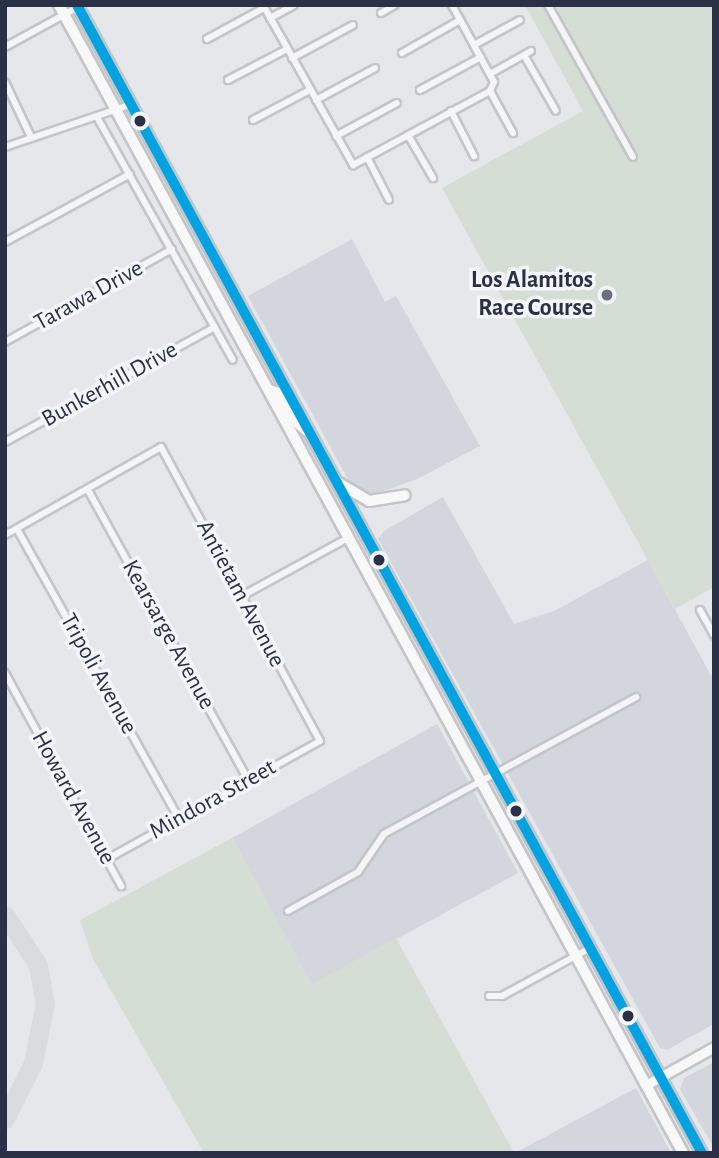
<!DOCTYPE html>
<html>
<head>
<meta charset="utf-8">
<style>
	body { margin:0 }
	#map { position:relative; width:719px; height:1158px; overflow:hidden; background:#e5e7ea; font-family:"Alegreya Sans",sans-serif }
	div>[style] { position:absolute }
	.built>* { inset:0; background:#d3d6dd }
	.green>* { inset:0; background:#d4ded5 }
	.taxiway>* { height:19px; margin:-9.5px; padding:0 9.5px; transform-origin:9.5px; border-radius:9.5px; background:#dadbde }
	.roads { filter:drop-shadow(2px 0 #c3c5c8) drop-shadow(-2px 0 #c3c5c8) drop-shadow(0 2px #c3c5c8) drop-shadow(0 -2px #c3c5c8) }
	.minor>* { height:6px; margin:-3px; padding:0 3px; transform-origin:3px; border-radius:3px; background:#f5f5f7 }
	.secondary>* { height:9px; margin:-4.5px; padding:0 4.5px; transform-origin:4.5px; border-radius:4.5px; background:#f8f8f8 }
	.primary>* { height:10px; margin:-5px; padding:0 5px; transform-origin:5px; border-radius:5px; background:#f8f8f8 }
	.bus-1>* { height:10px; margin:-5px; padding:0 5px; transform-origin:5px; border-radius:5px; background:#04a2e1 }
	.dots>* { width:19px; height:19px; translate:-50% -50%; box-sizing:border-box; border:4px solid #f4f5f9; border-radius:50% }
	span { translate:-50% -50%; white-space:nowrap; text-align:center; line-height:1.15; -webkit-text-stroke:7px #f4f5f9; paint-order:stroke }
	.poi-label { font-size:24px; color:#2a3146; font-weight:700 }
	.right { translate:-100% -50%; text-align:right }
	.street-label { font-size:24px; color:#2a3146 }
	.frame { position:absolute; inset:0; border:7px solid #2a3146; pointer-events:none }
</style>
</head>
<body>
<div id="map">
	<div class="built">
		<i style="clip-path:polygon(352px 239px,385px 302px,396px 296px,480px 446px,417px 479px,370px 496px,360px 495px,349px 481px,248px 296px)"></i>
		<i style="clip-path:polygon(443px 497px,514px 624px,554px 611px,648px 560px,714px 681px,714px 1024px,667px 1050px,660px 1048px,378px 539px,384px 531px)"></i>
		<i style="clip-path:polygon(437px 724px,518px 873px,312px 985px,232px 838px)"></i>
		<i style="clip-path:polygon(714px 1062px,714px 1148px,680px 1089px,684px 1078px)"></i>
		<i style="clip-path:polygon(636px 1088px,671px 1153px,515px 1153px)"></i>
	</div>
	<div class="green">
		<i style="clip-path:polygon(525px 5px,714px 5px,714px 587px,675px 609px,442px 188px,583px 111px)"></i>
		<i style="clip-path:polygon(232px 838px,312px 984px,396px 938px,514px 1153px,204px 1153px,93px 959px,80px 920px)"></i>
	</div>
	<div class="taxiway">
		<i style="left:5px;top:915px;width:60px;rotate:56.6deg"></i>
		<i style="left:38px;top:965px;width:39px;rotate:80deg"></i>
		<i style="left:45px;top:1003px;width:61px;rotate:101.3deg"></i>
		<i style="left:33px;top:1063px;width:63px;rotate:116.6deg"></i>
	</div>
	<div class="roads">
		<div class="minor">
			<i style="left:263px;top:5px;width:184px;rotate:60.6deg"></i>
			<i style="left:353px;top:165px;width:156px;rotate:-28.4deg"></i>
			<i style="left:490px;top:91px;width:10px;rotate:-66deg"></i>
			<i style="left:494px;top:82px;width:88px;rotate:-118.6deg"></i>
			<i style="left:548px;top:5px;width:174px;rotate:60.8deg"></i>
			<i style="left:381px;top:13px;width:16px;rotate:-30deg"></i>
			<i style="left:270px;top:18px;width:27px;rotate:-28deg"></i>
			<i style="left:207px;top:39px;width:65px;rotate:-28.5deg"></i>
			<i style="left:474px;top:45px;width:52px;rotate:-28.5deg"></i>
			<i style="left:5px;top:47px;width:83px;rotate:-28.7deg"></i>
			<i style="left:402px;top:53px;width:67px;rotate:-29.6deg"></i>
			<i style="left:524px;top:55px;width:64px;rotate:60.3deg"></i>
			<i style="left:292px;top:58px;width:69px;rotate:-28.4deg"></i>
			<i style="left:490px;top:74px;width:47px;rotate:-29.3deg"></i>
			<i style="left:228px;top:80px;width:67px;rotate:-27.7deg"></i>
			<i style="left:5px;top:82px;width:61px;rotate:64.7deg"></i>
			<i style="left:420px;top:90px;width:69px;rotate:-28.4deg"></i>
			<i style="left:490px;top:91px;width:48px;rotate:61.3deg"></i>
			<i style="left:316px;top:100px;width:67px;rotate:-28.5deg"></i>
			<i style="left:451px;top:111px;width:51px;rotate:62.9deg"></i>
			<i style="left:97px;top:117px;width:278px;rotate:60.8deg"></i>
			<i style="left:253px;top:120px;width:64px;rotate:-27.8deg"></i>
			<i style="left:408px;top:135px;width:50px;rotate:59.8deg"></i>
			<i style="left:336px;top:136px;width:69px;rotate:-28.4deg"></i>
			<i style="left:5px;top:147px;width:134px;rotate:-18.7deg"></i>
			<i style="left:367px;top:157px;width:48px;rotate:62.9deg"></i>
			<i style="left:5px;top:242px;width:142px;rotate:-28.5deg"></i>
			<i style="left:5px;top:342px;width:191px;rotate:-29.1deg"></i>
			<i style="left:5px;top:442px;width:239px;rotate:-28.7deg"></i>
			<i style="left:88px;top:490px;width:331px;rotate:61.1deg"></i>
			<i style="left:17px;top:529px;width:332px;rotate:60.8deg"></i>
			<i style="left:5px;top:535px;width:179px;rotate:-29.4deg"></i>
			<i style="left:161px;top:447px;width:334px;rotate:61.6deg"></i>
			<i style="left:320px;top:741px;width:244px;rotate:151deg"></i>
			<i style="left:242px;top:596px;width:119px;rotate:-28.7deg"></i>
			<i style="left:700px;top:610px;width:29px;rotate:61deg"></i>
			<i style="left:5px;top:673px;width:243px;rotate:61.4deg"></i>
			<i style="left:288px;top:911px;width:80px;rotate:-29.1deg"></i>
			<i style="left:358px;top:872px;width:46px;rotate:-55.6deg"></i>
			<i style="left:384px;top:834px;width:287px;rotate:-28.5deg"></i>
			<i style="left:489px;top:996px;width:13px"></i>
			<i style="left:502px;top:996px;width:100px;rotate:-28.6deg"></i>
		</div>
		<div class="secondary">
			<i style="left:646px;top:1085px;width:78px;rotate:-29.2deg"></i>
		</div>
		<div class="primary">
			<i style="left:59px;top:5px;width:1307px;rotate:61.47deg"></i>
			<i style="left:77px;top:5px;width:1307px;rotate:61.44deg"></i>
			<i style="left:269px;top:390px;width:13px;rotate:18deg"></i>
			<i style="left:281px;top:394px;width:28px;rotate:64deg"></i>
			<i style="left:293px;top:419px;width:18px;rotate:41deg"></i>
			<i style="left:339px;top:483px;width:35px;rotate:31deg"></i>
			<i style="left:369px;top:501px;width:36px;rotate:-9deg"></i>
		</div>
	</div>
	<div class="bus-1">
		<i style="left:77px;top:5px;width:1307px;rotate:61.44deg"></i>
	</div>
	<div class="dots">
		<i style="left:140px;top:121px;background:#2a3146"></i>
		<i style="left:607px;top:295px;background:#6b717f"></i>
		<i style="left:379px;top:560px;background:#2a3146"></i>
		<i style="left:516px;top:811px;background:#2a3146"></i>
		<i style="left:628px;top:1016px;background:#2a3146"></i>
	</div>
	<div class="poi-label">
		<span class="right" style="left:593px;top:295px">Los Alamitos<br>Race Course</span>
	</div>
	<div class="street-label">
		<span style="left:89px;top:296px;rotate:-29deg">Tarawa Drive</span>
		<span style="left:110px;top:385px;rotate:-29deg">Bunkerhill Drive</span>
		<span style="left:240px;top:594px;rotate:62deg">Antietam Avenue</span>
		<span style="left:168px;top:635px;rotate:61deg">Kearsarge Avenue</span>
		<span style="left:98px;top:674px;rotate:61deg">Tripoli Avenue</span>
		<span style="left:73px;top:798px;rotate:61deg">Howard Avenue</span>
		<span style="left:213px;top:800px;rotate:-29deg">Mindora Street</span>
	</div>
	<div class="frame"></div>
</div>
</body>
</html>
